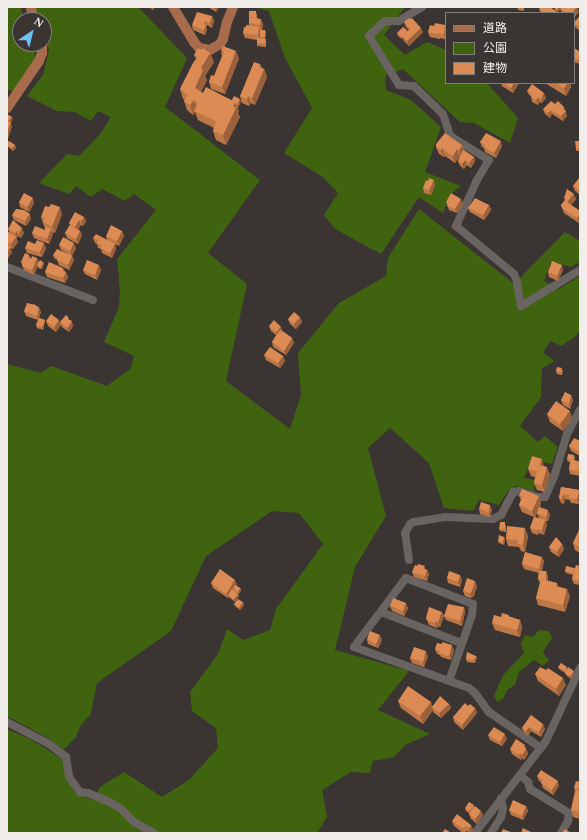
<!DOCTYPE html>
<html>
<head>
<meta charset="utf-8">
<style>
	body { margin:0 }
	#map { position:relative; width:587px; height:840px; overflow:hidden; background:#3a3533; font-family:Spectral,"Noto Sans JP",serif }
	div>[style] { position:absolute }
	.green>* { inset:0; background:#40630f }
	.minor>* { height:8px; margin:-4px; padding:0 4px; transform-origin:4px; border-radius:4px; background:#696461 }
	.major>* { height:10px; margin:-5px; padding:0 5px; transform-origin:5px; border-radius:5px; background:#a86b4b }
	.wall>* { inset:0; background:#be7848 }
	.shaded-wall>* { inset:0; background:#9b613b }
	.building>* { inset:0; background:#dd8b54 }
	span { translate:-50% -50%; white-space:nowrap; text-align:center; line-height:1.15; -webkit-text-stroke:4px #3a3533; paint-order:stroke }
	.frame { position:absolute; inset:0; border:8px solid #f0edeb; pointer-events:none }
	.legend { position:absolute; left:445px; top:12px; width:130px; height:72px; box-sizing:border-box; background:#3a3533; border:1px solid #837f7d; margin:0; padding:5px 7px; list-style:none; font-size:12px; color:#f0edeb }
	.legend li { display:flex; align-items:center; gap:8px; height:20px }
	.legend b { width:20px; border:1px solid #837f7d }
	.north { position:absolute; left:12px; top:12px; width:40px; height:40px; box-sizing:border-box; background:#3a3533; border:1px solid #837f7d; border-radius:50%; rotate:35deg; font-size:11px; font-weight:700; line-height:16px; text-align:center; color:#f0edeb }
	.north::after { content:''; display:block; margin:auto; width:14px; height:18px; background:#70c1f4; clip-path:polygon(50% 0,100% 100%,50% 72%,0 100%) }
</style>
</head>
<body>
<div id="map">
	<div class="green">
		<i style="clip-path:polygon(7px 7px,21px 7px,23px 20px,20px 20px,20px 44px,34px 44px,35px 58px,13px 92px,7px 89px)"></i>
		<i style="clip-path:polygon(36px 7px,138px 7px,187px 58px,165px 107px,260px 180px,208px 253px,247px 284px,226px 381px,290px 429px,301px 395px,298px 353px,339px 303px,386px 276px,388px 258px,419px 209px,522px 290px,520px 278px,565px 232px,580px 241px,580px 262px,571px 267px,551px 262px,544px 281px,559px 289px,580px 276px,580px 329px,576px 336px,561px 346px,550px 341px,543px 353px,555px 361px,542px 368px,541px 397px,520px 426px,538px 442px,545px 436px,558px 447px,552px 464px,532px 460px,524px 478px,535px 480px,534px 491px,516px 486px,508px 491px,499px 505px,479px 500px,473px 511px,444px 508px,429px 463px,390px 428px,368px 448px,386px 516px,355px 567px,335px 650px,409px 671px,378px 710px,430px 734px,405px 745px,394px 757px,373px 761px,370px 773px,351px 772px,322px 790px,327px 817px,317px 833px,7px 833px,7px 729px,30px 739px,62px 759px,66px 778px,76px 794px,93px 800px,100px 787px,124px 772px,162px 797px,189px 780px,218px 748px,216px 728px,192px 711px,190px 692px,218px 654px,227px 629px,243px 640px,270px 630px,276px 609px,323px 544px,299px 513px,272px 511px,206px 556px,171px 631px,97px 683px,91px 714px,81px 725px,76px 737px,63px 750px,48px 738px,7px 716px,7px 364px,41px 373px,51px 366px,107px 386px,131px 368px,134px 356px,104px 342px,119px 307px,120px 291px,117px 259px,156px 210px,134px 194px,125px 201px,102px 189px,91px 197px,76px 186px,69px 194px,39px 183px,67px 154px,79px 156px,101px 133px,111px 117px,98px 111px,91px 121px,75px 112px,57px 111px,27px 96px,43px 75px,49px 50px,44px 35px,44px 20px,38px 20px,36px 13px)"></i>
		<i style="clip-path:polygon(253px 7px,405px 7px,384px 35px,405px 55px,427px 42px,446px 50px,446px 83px,487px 83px,518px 118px,510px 143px,474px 123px,460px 122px,403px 69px,385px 76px,386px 90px,411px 100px,441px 127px,425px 172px,461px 186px,451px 194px,443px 213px,419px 197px,381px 254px,335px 229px,324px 215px,338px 193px,323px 177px,284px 153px,312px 108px,285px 58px,269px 11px)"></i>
		<i style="clip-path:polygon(539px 630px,549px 631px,552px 638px,543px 652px,549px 661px,543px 666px,534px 660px,519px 672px,515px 685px,507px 690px,503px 699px,497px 702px,494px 696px,503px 675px,524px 653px,521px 644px,525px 635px,533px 637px)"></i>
	</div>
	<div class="minor">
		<i style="left:422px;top:7px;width:27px;rotate:149deg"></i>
		<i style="left:399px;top:21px;width:14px;rotate:180deg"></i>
		<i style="left:385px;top:21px;width:22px;rotate:137deg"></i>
		<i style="left:369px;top:36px;width:57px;rotate:58.5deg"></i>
		<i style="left:399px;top:85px;width:15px;rotate:4deg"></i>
		<i style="left:414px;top:86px;width:40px;rotate:44deg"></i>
		<i style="left:443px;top:114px;width:23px;rotate:72deg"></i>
		<i style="left:450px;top:136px;width:46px;rotate:31.6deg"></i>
		<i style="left:489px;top:160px;width:23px;rotate:121deg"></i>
		<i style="left:477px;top:180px;width:51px;rotate:114.5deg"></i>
		<i style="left:456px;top:226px;width:75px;rotate:39.6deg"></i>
		<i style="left:514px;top:274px;width:9px;rotate:69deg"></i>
		<i style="left:517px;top:282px;width:24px;rotate:81deg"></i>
		<i style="left:521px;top:306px;width:69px;rotate:-31.4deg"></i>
		<i style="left:7px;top:267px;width:92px;rotate:21deg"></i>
		<i style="left:409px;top:560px;width:27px;rotate:-98deg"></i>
		<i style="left:405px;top:533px;width:10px;rotate:-61deg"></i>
		<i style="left:410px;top:524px;width:4px;rotate:-27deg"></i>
		<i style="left:414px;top:522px;width:31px;rotate:-9deg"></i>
		<i style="left:445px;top:517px;width:48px;rotate:2.4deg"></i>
		<i style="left:493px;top:519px;width:9px;rotate:-27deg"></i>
		<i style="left:501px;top:515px;width:26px;rotate:-62deg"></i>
		<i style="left:513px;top:492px;width:6px;rotate:-9deg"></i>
		<i style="left:519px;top:491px;width:20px;rotate:18deg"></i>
		<i style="left:538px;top:497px;width:7px"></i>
		<i style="left:545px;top:497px;width:22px;rotate:-66deg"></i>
		<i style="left:554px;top:477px;width:45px;rotate:-73.2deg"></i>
		<i style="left:567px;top:434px;width:27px;rotate:-62deg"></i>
		<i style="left:381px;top:612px;width:86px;rotate:21.2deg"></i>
		<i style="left:449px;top:681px;width:70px;rotate:-70.8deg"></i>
		<i style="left:472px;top:615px;width:11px;rotate:-85deg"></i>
		<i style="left:473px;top:604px;width:72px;rotate:-158.8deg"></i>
		<i style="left:406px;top:578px;width:86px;rotate:127deg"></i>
		<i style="left:354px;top:647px;width:122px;rotate:19.6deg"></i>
		<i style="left:469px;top:688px;width:8px;rotate:40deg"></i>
		<i style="left:475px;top:693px;width:24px;rotate:54deg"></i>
		<i style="left:489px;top:712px;width:63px;rotate:34.7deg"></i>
		<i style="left:7px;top:722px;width:47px;rotate:27.6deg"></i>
		<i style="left:49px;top:744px;width:21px;rotate:37deg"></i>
		<i style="left:66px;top:757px;width:20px;rotate:81deg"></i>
		<i style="left:69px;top:777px;width:19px;rotate:54deg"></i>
		<i style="left:80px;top:792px;width:8px;rotate:7deg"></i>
		<i style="left:88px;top:793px;width:25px;rotate:23deg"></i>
		<i style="left:111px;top:803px;width:12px;rotate:31deg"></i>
		<i style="left:121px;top:809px;width:18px;rotate:45deg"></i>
		<i style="left:134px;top:822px;width:23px;rotate:29deg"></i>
		<i style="left:520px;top:775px;width:11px;rotate:41deg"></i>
		<i style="left:528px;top:782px;width:7px;rotate:74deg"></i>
		<i style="left:530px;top:789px;width:46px;rotate:31.6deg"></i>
		<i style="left:569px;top:813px;width:8px;rotate:97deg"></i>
		<i style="left:568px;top:821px;width:14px;rotate:120deg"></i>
		<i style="left:475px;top:833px;width:116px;rotate:-52.3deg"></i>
		<i style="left:546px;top:741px;width:81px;rotate:-65deg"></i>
		<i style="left:491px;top:833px;width:19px;rotate:-58deg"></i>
		<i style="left:501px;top:817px;width:8px;rotate:-76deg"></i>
		<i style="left:503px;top:809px;width:11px;rotate:-100deg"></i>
	</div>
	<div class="major">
		<i style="left:31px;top:7px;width:13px;rotate:81deg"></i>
		<i style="left:173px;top:7px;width:41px;rotate:59deg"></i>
		<i style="left:194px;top:42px;width:8px;rotate:50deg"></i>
		<i style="left:199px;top:48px;width:11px;rotate:10deg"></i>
		<i style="left:210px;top:50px;width:12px;rotate:-31deg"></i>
		<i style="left:220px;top:44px;width:6px;rotate:-59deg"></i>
		<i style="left:223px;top:39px;width:17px;rotate:-77deg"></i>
		<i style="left:227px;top:22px;width:16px;rotate:-68deg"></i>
		<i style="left:7px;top:108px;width:57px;rotate:-55.8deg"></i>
		<i style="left:39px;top:61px;width:9px;rotate:-69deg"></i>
		<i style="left:42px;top:53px;width:9px;rotate:-90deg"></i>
	</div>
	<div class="wall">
		<i style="clip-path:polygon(149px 7px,155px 7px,153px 10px)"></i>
		<i style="clip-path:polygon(208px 7px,219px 7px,216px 12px)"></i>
		<i style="clip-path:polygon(517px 7px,524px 7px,524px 11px,518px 10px)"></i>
		<i style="clip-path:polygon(554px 7px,579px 12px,574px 17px,574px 13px,562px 13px,560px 9px,558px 12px,555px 10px)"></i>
		<i style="clip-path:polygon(539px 9px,557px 12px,557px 13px,541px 13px)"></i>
		<i style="clip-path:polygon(257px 13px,257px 18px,263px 24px,262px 30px,265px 30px,266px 32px,265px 39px,266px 42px,266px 47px,257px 46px,257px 40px,245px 38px,243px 33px,246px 27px,249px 25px,249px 23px)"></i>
		<i style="clip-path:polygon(212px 16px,214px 21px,212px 28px,207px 25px,206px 27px,207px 30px,205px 35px,193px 30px,192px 25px)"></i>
		<i style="clip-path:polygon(580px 16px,580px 31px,575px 27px,574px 23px,574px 22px)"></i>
		<i style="clip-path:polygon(404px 22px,423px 32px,409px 46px,404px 41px,403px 38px,402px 39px,398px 36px,397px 33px,407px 30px,407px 31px,409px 30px,406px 27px)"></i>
		<i style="clip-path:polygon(445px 25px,446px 36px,445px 39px,440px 38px,440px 39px,430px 37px,428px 32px,434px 26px)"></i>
		<i style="clip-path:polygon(574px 48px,580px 52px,580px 64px,574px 62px)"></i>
		<i style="clip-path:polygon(202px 50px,210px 53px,214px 62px,205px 76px,207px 80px,201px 92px,203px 93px,232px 100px,241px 101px,238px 108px,237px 107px,239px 111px,238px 113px,240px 117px,226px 145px,216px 140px,213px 131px,214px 128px,198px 120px,195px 112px,193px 115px,187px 110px,184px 101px,185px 100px,183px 99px,180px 89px,196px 59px,194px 55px)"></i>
		<i style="clip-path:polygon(221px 51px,239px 58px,225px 94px,211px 89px,209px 82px,214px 76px,222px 56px)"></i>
		<i style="clip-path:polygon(260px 64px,262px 68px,264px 69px,267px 77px,255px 105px,251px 103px,249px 106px,242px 103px,240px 96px)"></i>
		<i style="clip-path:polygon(501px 83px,519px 83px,513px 93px,502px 86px)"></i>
		<i style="clip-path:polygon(545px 83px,570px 83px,571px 87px,566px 96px)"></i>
		<i style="clip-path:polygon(527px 91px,546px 98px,542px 103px,540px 102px,538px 105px,532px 102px,531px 96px,529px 95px)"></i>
		<i style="clip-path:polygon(555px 104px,564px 107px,567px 116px,563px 121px,552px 114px,550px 118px,545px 114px,543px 109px)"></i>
		<i style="clip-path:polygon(580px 141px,580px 151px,576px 151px,576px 149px)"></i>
		<i style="clip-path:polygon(480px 142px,502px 146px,496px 158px,485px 152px,484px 148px,482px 147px)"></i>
		<i style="clip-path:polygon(7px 143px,15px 145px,16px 148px,13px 151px,7px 146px)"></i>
		<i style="clip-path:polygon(462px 145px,464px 150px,474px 157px,475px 161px,471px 168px,467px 165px,464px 169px,460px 166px,458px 161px,460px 156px,455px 163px,445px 156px,444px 157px,439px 154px,436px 147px)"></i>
		<i style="clip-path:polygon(580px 177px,580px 195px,575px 191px,573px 186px)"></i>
		<i style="clip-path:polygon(435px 185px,431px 195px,424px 193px,423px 188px)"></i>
		<i style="clip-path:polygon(564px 198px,576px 199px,571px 205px,580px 211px,580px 221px,579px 223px,564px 213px,561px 205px,565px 200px)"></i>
		<i style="clip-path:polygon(19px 202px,34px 203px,29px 212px,20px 207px)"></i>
		<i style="clip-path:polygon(446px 202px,463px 204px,457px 213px,449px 210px)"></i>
		<i style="clip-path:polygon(489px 205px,491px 210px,484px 220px,470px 212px,468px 208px)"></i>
		<i style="clip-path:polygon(62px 214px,55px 233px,52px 232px,53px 234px,49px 244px,34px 238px,32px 233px,45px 230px,45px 229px,41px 217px)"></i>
		<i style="clip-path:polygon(12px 215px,31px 219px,26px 226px,14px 220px)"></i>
		<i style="clip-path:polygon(84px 217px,86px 221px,83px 226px,81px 225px,78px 229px,80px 231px,82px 235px,78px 244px,67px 238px,65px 233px,70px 225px,69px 223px)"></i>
		<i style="clip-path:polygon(8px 229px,24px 233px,21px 238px,18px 236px,17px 238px,16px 237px,18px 242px,13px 249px,10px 248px,12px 252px,7px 260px,7px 231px,10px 233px)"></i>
		<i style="clip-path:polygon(122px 231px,124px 236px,119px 246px,115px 244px,116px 249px,112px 258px,102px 253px,101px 249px,98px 248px,97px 244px,95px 243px,93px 238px,107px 240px,106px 236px)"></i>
		<i style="clip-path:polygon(59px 245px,76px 248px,72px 256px,74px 260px,69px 270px,59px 265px,57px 260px,54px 258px,53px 255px,61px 251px,68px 254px,61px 250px)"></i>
		<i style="clip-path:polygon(25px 248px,46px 248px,42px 257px,27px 253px)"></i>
		<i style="clip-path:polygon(29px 255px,31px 259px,37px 258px,39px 263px,43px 262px,44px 264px,42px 269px,38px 268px,38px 265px,34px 275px,24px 270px,21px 262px)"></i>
		<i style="clip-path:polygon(63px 268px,68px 277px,65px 283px,47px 277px,45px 272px)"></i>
		<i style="clip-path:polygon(83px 270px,101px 270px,97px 280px,85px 274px)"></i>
		<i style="clip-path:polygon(563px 270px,558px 281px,549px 277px,548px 272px)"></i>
		<i style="clip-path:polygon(37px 307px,41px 312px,39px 318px,45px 320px,45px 322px,43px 330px,37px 328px,36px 325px,38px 320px,26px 316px,24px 311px)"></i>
		<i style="clip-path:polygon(300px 317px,302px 322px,296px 329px,290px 324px,288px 319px)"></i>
		<i style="clip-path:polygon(70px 320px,73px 326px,69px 332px,62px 327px,61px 325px,56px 332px,48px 326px,46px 321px,60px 322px)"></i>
		<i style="clip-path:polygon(269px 326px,283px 331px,292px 338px,294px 343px,286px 355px,273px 347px,272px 342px,276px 335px,271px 331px)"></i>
		<i style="clip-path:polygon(264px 355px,283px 356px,285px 361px,280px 368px,266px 360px)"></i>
		<i style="clip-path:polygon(563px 370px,562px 375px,557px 374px,556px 371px)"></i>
		<i style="clip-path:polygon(571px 395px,573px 400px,570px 409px,563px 405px,561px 400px)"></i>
		<i style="clip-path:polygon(547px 414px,572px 418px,563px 431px,550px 422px)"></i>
		<i style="clip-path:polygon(580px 441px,580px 456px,571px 451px,569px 446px)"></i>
		<i style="clip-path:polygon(574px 455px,575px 458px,574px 460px,580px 462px,580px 476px,570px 474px,569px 469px,570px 462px,568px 462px,567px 459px)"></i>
		<i style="clip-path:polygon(544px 466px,550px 474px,545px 492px,537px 490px,534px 483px,535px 477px,531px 476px,528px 469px)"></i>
		<i style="clip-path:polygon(561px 487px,579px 490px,579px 504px,571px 503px,570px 500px,565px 499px,564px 504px,561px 503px,559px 498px)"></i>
		<i style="clip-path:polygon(evenodd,519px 496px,541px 503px,540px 507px,550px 515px,548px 521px,546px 521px,547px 525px,544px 535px,539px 533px,538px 535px,532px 533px,530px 528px,534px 517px,522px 512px,519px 505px,521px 500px,519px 496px,537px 513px,539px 518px,535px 517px,537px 513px)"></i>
		<i style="clip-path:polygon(479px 509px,492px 510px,490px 517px,480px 514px)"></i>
		<i style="clip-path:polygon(506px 525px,506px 532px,500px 531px,499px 529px)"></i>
		<i style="clip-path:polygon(580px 530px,580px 553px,575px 550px,573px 543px)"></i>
		<i style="clip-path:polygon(528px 536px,525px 552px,544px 561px,542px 571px,546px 571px,548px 576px,548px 581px,557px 583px,558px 587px,570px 596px,565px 612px,538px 605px,536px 598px,540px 583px,538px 579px,539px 573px,524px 569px,522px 564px,525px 552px,521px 551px,519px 547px,508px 546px,506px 539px)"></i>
		<i style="clip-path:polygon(504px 537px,505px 539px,504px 545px,499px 543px,498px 541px)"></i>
		<i style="clip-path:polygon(562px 544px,564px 549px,559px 557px,551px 552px,549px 547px)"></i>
		<i style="clip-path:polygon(580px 566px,580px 585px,574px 584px,572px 579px,573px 575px,566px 573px,565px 571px)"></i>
		<i style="clip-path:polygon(427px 570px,429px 574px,427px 581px,414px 577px,412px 572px)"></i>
		<i style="clip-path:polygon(460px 575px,462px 580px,460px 587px,448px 583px,447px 578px)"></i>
		<i style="clip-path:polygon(211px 583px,237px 585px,237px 586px,240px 588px,241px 590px,239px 594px,234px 591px,238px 594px,239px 596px,235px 602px,229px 597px,228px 598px,213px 588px)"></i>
		<i style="clip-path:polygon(477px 586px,474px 596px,471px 598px,465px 596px,463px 591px)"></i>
		<i style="clip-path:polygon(243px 602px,244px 605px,240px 610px,235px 606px,234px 604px)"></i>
		<i style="clip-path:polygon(390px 606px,408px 608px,404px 616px,392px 611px)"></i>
		<i style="clip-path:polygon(464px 607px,465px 612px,462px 626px,446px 620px,444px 616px)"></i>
		<i style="clip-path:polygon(509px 615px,509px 617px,520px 620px,522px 627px,520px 637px,495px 630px,492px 623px)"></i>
		<i style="clip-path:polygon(444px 616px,440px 627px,438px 626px,437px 628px,429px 625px,426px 618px)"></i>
		<i style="clip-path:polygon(367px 639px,382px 640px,378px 648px,368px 644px)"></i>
		<i style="clip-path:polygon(435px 649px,454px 650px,451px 660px,441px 657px,440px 655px,437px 654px)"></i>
		<i style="clip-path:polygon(428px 656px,424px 667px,412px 663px,410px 658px)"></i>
		<i style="clip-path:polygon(476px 656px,477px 658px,475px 663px,467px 662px,466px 659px)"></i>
		<i style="clip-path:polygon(558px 667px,568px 669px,574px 673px,571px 679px,566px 675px,565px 673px,559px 669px)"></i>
		<i style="clip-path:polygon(546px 670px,566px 685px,559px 696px,538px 681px,535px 674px)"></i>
		<i style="clip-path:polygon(398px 701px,431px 702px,432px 706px,449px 704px,451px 708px,441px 718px,433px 712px,433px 710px,423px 724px,401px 708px)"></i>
		<i style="clip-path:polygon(468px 706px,475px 708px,477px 713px,463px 730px,454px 722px,453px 717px)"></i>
		<i style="clip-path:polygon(531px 715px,545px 729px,541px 737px,531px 731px,528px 736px,524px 732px,522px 728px)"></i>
		<i style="clip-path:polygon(488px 735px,507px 739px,502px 746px,490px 740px)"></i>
		<i style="clip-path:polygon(510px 749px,527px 750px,528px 754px,524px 760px,522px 758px,521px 760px,512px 754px)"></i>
		<i style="clip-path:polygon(537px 776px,559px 786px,553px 795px,543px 788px,541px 782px,539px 781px)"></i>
		<i style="clip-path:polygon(580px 782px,580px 819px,573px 817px,571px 810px,575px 790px,574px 788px)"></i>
		<i style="clip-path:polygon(474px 805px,474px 807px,483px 815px,477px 824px,471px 819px,469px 814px,469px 813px,466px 811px,465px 808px)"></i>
		<i style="clip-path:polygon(526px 806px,528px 811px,523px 820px,511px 815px,509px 810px)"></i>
		<i style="clip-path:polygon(452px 821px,471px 825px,473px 830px,470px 833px,467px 831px,463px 833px,454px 826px)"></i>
	</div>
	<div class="shaded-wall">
		<i style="clip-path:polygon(152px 7px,155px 7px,153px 10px)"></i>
		<i style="clip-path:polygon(214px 7px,219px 7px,216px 12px)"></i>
		<i style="clip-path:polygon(559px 7px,561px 7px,560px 8px,560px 9px,558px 12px,557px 10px)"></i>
		<i style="clip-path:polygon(577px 7px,579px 12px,574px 17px,574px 13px,572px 13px)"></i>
		<i style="clip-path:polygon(212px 16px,214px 21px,212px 28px,210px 23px)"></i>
		<i style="clip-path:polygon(261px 19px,263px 24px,262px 30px,260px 25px)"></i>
		<i style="clip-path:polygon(205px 21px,207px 30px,205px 35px,204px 30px,204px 24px)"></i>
		<i style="clip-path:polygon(445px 25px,446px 36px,445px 39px,444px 34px)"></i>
		<i style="clip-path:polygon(259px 27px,261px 31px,260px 40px,258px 35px)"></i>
		<i style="clip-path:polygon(421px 28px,423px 32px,409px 46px,407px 41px)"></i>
		<i style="clip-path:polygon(236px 51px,239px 58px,225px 94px,222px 87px)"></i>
		<i style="clip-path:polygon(210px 53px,214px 62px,205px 76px,207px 80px,198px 97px,195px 88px,201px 68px)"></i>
		<i style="clip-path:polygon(580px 56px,580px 64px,578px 60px)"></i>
		<i style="clip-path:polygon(264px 69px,267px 77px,255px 105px,252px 98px)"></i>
		<i style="clip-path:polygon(514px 83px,519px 83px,513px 93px,511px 88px)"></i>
		<i style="clip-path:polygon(567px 83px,570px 83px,571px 87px,566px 96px,564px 88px)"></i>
		<i style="clip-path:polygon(544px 93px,546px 98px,542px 103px,541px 99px)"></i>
		<i style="clip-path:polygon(248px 96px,251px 103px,249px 106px,247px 99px)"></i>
		<i style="clip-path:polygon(538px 97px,540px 102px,538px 105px,536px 100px)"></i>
		<i style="clip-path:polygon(240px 99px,241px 101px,238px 108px,237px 105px)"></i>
		<i style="clip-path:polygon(194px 100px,197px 109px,194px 111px,195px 112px,193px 115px,190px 105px)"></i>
		<i style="clip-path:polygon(235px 102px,239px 111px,238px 113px,240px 117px,226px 145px,223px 135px)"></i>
		<i style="clip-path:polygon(564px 107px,567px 116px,563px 121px,561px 116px,563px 109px)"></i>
		<i style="clip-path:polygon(551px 110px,552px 114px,550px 118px,548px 113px)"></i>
		<i style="clip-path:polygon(12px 117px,13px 119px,11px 122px,12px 127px,7px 142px,7px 132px,9px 122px)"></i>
		<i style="clip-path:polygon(501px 141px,502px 146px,496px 158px,494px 153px)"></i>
		<i style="clip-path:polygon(15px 145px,16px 148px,13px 151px,12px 148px)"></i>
		<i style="clip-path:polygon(462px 145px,465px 152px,461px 157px,459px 150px)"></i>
		<i style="clip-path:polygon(442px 148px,445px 156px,444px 157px,441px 150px)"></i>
		<i style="clip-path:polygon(457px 149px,460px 156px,455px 163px,453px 156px)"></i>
		<i style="clip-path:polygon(474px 157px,475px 161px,471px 168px,469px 163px)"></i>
		<i style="clip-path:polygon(465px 160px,467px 165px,464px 169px,462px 164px)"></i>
		<i style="clip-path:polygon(434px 180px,435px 185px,431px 195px,429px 190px)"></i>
		<i style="clip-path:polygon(574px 194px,576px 199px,569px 207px,567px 202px)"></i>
		<i style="clip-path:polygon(33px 198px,34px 203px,29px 212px,27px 207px)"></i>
		<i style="clip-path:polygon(461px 199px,463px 204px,457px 213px,455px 209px)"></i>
		<i style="clip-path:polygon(489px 205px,491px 210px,484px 220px,483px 215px)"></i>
		<i style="clip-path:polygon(60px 207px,62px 214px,55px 233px,52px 226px)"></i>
		<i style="clip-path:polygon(580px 213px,580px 221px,579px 223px,577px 218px)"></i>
		<i style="clip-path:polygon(30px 214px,31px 219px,26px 226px,25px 221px)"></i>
		<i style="clip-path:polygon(84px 217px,86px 221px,83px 226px,81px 221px)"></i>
		<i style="clip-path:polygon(79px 220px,81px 225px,77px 231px,75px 227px)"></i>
		<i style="clip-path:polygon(22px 228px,24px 233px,21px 238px,19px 233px)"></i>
		<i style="clip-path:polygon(51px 229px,53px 234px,49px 244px,47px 239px)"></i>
		<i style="clip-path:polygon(17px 231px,18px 236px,17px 238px,15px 233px)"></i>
		<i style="clip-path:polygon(80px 231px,82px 235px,78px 244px,76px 239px)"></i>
		<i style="clip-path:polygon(122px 231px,124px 236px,119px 246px,117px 241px)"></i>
		<i style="clip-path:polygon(16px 237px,18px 242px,13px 249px,11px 244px)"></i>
		<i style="clip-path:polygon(44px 243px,46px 248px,42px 257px,40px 252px)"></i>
		<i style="clip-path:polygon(74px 243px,76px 248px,72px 256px,70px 251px)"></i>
		<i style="clip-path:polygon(115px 244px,116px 249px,112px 258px,110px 253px)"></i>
		<i style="clip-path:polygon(10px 247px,12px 252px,7px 260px,7px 252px)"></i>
		<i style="clip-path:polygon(72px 256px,74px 260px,69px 270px,68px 265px)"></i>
		<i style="clip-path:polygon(37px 258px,39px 263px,34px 275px,32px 270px)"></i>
		<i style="clip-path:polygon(43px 262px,44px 264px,42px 269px,41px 267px)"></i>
		<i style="clip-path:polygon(99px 265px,101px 270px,97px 280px,95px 275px)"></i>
		<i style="clip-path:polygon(562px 265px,563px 270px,558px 281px,557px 276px)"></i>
		<i style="clip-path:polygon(66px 272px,68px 277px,65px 283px,63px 278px)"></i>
		<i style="clip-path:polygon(39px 307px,41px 312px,38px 320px,37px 316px)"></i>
		<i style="clip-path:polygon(300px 317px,302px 322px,296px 329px,294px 324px)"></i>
		<i style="clip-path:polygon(45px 320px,45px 322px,43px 330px,42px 327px)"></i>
		<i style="clip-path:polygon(59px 320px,61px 325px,56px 332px,54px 327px)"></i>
		<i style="clip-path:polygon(72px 321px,73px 326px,69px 332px,67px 328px)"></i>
		<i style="clip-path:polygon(281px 327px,283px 332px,278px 337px,276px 332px)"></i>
		<i style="clip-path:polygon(292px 338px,294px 343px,286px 355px,284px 351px)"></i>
		<i style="clip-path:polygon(283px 356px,285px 361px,280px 368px,278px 363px)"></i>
		<i style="clip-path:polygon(571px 395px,573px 400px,570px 409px,569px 404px)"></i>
		<i style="clip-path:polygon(570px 411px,572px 418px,563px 431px,560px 424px)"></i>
		<i style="clip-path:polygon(542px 459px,544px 466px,540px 465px)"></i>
		<i style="clip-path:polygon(547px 467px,550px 474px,545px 492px,542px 485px)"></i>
		<i style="clip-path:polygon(579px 490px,580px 493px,579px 504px,577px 499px)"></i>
		<i style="clip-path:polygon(563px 494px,565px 499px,564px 504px,562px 499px)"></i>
		<i style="clip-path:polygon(539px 496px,541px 503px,535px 518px,532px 511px)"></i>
		<i style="clip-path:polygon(490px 505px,492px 510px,490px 517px,489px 512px)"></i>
		<i style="clip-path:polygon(548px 510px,550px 515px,548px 521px,546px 517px)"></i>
		<i style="clip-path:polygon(545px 520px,547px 525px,544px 535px,542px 530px)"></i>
		<i style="clip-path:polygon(525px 528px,528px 536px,525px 552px,523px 545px)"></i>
		<i style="clip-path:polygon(537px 529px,539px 533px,538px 535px,537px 530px)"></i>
		<i style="clip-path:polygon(504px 537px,505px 539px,504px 545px,503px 542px)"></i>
		<i style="clip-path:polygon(562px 544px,564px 549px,559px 557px,557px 552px)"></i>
		<i style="clip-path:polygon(542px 557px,544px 561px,541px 573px,539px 569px)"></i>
		<i style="clip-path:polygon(427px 570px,429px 574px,427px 581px,425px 576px)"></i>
		<i style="clip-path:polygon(546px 571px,548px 576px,547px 585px,546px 580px)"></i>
		<i style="clip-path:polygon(460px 575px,462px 580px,460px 587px,458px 582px)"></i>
		<i style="clip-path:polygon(235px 580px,237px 585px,234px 589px,233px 588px,234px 590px,229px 596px,228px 595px,229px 597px,228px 598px,226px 594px)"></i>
		<i style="clip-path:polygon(475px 581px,477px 586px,474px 596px,471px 598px,470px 593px)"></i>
		<i style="clip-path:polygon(240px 588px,241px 590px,239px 594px,238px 592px)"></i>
		<i style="clip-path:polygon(567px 589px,570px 596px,565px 612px,563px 605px)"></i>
		<i style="clip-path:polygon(238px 594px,239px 596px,235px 602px,234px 599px)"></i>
		<i style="clip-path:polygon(243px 602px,244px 605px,240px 610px,239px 608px)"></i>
		<i style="clip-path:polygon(406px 603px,408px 608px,404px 616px,403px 611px)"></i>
		<i style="clip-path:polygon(464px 607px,465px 612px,462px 626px,460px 621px)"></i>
		<i style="clip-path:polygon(442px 612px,444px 616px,440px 627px,438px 622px)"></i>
		<i style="clip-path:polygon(520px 620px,522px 627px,520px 637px,517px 630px)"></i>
		<i style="clip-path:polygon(436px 621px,438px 626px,437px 628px,435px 623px)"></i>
		<i style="clip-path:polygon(380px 635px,382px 640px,378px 648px,376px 644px)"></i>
		<i style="clip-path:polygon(452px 645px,454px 650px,451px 660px,449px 656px)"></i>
		<i style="clip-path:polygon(426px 651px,428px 656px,424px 667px,423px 662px)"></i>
		<i style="clip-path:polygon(476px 656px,477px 658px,475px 663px,474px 660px)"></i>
		<i style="clip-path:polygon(574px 671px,574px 673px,571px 679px,570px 676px)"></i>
		<i style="clip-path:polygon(563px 678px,566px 685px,559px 696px,556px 689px)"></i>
		<i style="clip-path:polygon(431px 702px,433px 710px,423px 724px,420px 716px)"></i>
		<i style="clip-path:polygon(449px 704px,451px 708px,441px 718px,439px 713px)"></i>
		<i style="clip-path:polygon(475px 708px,477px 713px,463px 730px,462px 725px)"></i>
		<i style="clip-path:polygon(543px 724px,545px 729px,541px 737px,539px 732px)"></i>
		<i style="clip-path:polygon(529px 727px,531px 731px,528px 736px,526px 731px)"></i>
		<i style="clip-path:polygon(505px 734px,507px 739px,502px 746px,500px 742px)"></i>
		<i style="clip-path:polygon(525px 745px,528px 754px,524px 760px,522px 755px,524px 747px)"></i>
		<i style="clip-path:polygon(520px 753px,522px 758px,521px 760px,519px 755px)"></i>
		<i style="clip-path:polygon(558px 781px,559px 786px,553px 795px,552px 790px)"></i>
		<i style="clip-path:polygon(526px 806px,528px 811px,523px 820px,522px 816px)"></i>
		<i style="clip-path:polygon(481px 811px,483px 815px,477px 824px,475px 819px)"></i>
		<i style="clip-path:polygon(471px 825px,473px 830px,470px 833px,469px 828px)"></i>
	</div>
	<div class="building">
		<i style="clip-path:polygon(541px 7px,550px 7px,557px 12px,556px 13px,545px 13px,539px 9px)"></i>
		<i style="clip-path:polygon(554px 7px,559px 7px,557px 10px)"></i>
		<i style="clip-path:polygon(561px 7px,577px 7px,572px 13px,566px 13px,560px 8px)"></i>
		<i style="clip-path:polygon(249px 11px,256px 11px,256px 18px,249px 17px,249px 18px)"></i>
		<i style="clip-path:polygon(197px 12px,212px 16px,210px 23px,205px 21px,204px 24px,206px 25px,204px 30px,192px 25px)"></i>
		<i style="clip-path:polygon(580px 16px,580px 28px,574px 23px)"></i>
		<i style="clip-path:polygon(249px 17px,261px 19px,260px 25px,249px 23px)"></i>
		<i style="clip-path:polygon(409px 18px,411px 19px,412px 18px,421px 28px,407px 41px,402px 36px,410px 29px,404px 22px)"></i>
		<i style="clip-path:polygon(435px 23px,445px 25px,444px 34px,438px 33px,438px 34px,428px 32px,430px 25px,434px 26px)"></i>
		<i style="clip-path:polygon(246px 25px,259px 27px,258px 35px,243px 33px,244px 27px,246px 27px)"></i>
		<i style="clip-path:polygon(403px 27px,407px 30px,401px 37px,397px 33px)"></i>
		<i style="clip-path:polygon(260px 30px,265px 30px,265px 37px,260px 37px)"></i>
		<i style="clip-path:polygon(257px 38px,266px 39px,265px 44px,257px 43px)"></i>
		<i style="clip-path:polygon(223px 46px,236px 51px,222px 87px,209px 82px,211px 75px,214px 76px,224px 52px,221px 51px)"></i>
		<i style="clip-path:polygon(198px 48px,202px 50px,203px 48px,210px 53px,201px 68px,203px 70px,195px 88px,203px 93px,206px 87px,235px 102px,233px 106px,236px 108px,223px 135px,213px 131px,216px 121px,194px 111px,198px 103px,194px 100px,190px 105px,184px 101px,188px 95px,180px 89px,193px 63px,198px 57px,194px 55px)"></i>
		<i style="clip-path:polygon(574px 48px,580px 52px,580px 56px,578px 60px,574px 58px)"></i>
		<i style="clip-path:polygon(254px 62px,260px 64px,259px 67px,264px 69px,252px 98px,248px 96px,247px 99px,240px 96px)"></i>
		<i style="clip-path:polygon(504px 83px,514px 83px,511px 88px)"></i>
		<i style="clip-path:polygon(555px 83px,567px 83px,564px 88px)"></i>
		<i style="clip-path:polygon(532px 84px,544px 93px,541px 99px,538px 97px,536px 100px,531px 97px,532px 94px,527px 91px)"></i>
		<i style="clip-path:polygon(234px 96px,240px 99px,237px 105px,236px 105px,235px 102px,232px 100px)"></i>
		<i style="clip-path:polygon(551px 101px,555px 104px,558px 101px,564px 107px,563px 109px,566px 111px,561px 116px,551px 110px,548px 113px,543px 109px)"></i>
		<i style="clip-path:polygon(7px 114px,12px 117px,9px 121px,7px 120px)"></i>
		<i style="clip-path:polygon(7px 120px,11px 122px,7px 132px)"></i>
		<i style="clip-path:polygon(579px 127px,580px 127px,580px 136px)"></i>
		<i style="clip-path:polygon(445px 133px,462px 145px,459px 150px,457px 149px,453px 156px,442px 148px,441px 150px,436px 147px,436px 144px)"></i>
		<i style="clip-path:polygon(486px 133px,501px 141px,494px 153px,484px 147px,485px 145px,480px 142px)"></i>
		<i style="clip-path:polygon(9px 141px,15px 145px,12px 148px,7px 144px,7px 143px)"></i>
		<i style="clip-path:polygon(575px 141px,580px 141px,580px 149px,576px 149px)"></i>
		<i style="clip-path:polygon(463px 150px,474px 157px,469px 163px,465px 160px,462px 164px,458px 161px)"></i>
		<i style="clip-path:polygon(580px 177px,580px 191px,573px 186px)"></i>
		<i style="clip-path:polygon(429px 178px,434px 180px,429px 190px,423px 188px,426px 180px,428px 181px)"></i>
		<i style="clip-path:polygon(567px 189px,574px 194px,567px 202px,580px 211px,580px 213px,577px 218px,562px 208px,561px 205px,566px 199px,564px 198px)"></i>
		<i style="clip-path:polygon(24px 193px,33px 198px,27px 207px,19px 202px)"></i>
		<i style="clip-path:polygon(451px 193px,461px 199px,455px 209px,447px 206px,448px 203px,446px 202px)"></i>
		<i style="clip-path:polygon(475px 198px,489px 205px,483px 215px,468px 208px)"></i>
		<i style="clip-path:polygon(51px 204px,60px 207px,52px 226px,43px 222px,45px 218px,41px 217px,45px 206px,49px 207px)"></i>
		<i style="clip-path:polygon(16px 209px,24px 210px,30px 214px,25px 221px,12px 215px)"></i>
		<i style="clip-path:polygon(75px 212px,84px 217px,81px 221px,79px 220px,75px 227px,69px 223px)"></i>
		<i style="clip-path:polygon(13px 220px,22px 228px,19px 233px,17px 231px,15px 233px,8px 229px)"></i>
		<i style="clip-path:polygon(70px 225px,80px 231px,76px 239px,65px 233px)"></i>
		<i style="clip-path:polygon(111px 225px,122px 231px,117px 241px,106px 236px)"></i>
		<i style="clip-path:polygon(35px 226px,45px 230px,46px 227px,51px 229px,47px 239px,32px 233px)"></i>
		<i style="clip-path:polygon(7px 231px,16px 237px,11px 244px,7px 242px)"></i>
		<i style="clip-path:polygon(96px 234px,115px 244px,110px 253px,100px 248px,102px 246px,97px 243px,98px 240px,93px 238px)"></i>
		<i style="clip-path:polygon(63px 237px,74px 243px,70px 251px,59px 245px)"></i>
		<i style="clip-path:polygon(37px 240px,44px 243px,40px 252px,25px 248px,28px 241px,35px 244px)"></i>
		<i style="clip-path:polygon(7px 246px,10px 247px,7px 252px)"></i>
		<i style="clip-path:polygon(57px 249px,61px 251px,58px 258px,53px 255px)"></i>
		<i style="clip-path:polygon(61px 251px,72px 256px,68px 265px,57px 260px)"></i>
		<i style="clip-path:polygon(25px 253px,29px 255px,28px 258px,31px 259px,32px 256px,37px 258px,32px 270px,22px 266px,23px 263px,21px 262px)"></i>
		<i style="clip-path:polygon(40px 260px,43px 262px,41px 267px,37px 265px)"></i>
		<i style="clip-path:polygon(87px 260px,99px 265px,95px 275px,83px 270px)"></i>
		<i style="clip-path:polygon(552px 261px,562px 265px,557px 276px,548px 272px)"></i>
		<i style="clip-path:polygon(49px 262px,63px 268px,62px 271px,66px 272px,63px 278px,45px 272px)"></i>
		<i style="clip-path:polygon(27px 303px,36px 305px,36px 306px,39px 307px,37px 316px,24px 311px)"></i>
		<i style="clip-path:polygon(294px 312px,300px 317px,294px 324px,288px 319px)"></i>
		<i style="clip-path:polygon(51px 314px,59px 320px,54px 327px,46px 321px)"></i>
		<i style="clip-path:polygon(66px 315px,69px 318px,68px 319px,72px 321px,67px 328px,60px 322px)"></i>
		<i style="clip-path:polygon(39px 318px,45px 320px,42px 327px,36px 325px)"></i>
		<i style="clip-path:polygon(274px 320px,281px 327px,276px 332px,269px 326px)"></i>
		<i style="clip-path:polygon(280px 330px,292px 338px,284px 351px,272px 342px)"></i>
		<i style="clip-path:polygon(270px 347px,283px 356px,278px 363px,264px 355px)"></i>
		<i style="clip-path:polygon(557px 367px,562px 368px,561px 372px,556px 371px)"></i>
		<i style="clip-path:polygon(565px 392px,571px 395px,569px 404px,561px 400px)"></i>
		<i style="clip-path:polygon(556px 401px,570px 411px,560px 424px,547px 414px)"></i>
		<i style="clip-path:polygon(574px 438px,580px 441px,580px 452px,569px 446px)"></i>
		<i style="clip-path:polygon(568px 454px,574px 455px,573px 460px,571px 459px,571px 460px,567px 459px)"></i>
		<i style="clip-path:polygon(532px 456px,542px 459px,540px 465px,547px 467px,542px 485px,534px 483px,537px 471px,528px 469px)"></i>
		<i style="clip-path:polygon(571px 459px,580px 462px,580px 472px,569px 469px)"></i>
		<i style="clip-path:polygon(561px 487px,579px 490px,577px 499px,569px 498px,570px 495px,563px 494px,562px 499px,559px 498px)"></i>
		<i style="clip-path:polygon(522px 489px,539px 496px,532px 511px,519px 505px,522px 497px,519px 496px)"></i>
		<i style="clip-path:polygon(481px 502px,490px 505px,489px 512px,479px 509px)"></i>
		<i style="clip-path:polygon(539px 507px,548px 510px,546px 517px,537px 513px)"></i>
		<i style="clip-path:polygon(534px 517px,545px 520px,542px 530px,537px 529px,537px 530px,530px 528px)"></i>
		<i style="clip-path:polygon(500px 522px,505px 522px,505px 529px,499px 529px)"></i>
		<i style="clip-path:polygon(507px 526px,525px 528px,523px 545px,518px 544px,518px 540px,506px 539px)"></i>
		<i style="clip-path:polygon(579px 530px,580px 530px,580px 547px,573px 543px)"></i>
		<i style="clip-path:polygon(499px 535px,504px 537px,503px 542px,498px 541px)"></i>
		<i style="clip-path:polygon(556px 537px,562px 544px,557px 552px,549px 547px)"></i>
		<i style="clip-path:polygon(525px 552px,542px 557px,539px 569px,522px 564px)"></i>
		<i style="clip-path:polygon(418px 564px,425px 566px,424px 568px,427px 570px,425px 576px,412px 572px,415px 565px,417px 566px)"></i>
		<i style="clip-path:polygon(576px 565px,580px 566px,580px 581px,572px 579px)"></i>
		<i style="clip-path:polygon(566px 566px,574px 568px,573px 573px,565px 571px)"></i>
		<i style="clip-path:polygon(220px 569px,235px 580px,226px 594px,211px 583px)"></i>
		<i style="clip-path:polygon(449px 571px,460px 575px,458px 582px,447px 578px)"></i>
		<i style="clip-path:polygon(539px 571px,546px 571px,546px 580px,541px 579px,540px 580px,538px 579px)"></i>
		<i style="clip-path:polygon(467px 578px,475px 581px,472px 591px,470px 593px,463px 591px)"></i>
		<i style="clip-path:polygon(541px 579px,557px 583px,556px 586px,567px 589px,563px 605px,536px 598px)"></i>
		<i style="clip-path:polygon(235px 585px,240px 588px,238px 592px,233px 588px)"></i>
		<i style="clip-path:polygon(232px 589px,238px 594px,234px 599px,228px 595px)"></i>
		<i style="clip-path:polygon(393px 598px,406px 603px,403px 611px,390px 606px)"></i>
		<i style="clip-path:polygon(238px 599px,243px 602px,239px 608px,234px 604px)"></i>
		<i style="clip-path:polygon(448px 604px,464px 607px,460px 621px,444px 616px)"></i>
		<i style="clip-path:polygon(429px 607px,442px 612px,438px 622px,436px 621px,435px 623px,427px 620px,426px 618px)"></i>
		<i style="clip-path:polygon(502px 613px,509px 615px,508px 616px,520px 620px,517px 630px,492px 623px,494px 615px,501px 617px)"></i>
		<i style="clip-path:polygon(370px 631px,380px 635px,376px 644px,367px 639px)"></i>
		<i style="clip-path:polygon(442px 642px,452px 645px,449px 656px,439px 653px,440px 651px,435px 649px,437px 643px,442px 644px)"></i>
		<i style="clip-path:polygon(414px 647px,426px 651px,423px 662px,410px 658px)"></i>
		<i style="clip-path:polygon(467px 652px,476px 656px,474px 660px,466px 659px)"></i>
		<i style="clip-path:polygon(561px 663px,567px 667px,565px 671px,558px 667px)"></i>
		<i style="clip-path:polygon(540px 667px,546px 670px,548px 668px,563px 678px,556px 689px,535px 674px)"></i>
		<i style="clip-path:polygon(568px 667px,574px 671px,570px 676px,565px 673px)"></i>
		<i style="clip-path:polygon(408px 686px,431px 702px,420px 716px,398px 701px)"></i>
		<i style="clip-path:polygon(440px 696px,449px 704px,439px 713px,432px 707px)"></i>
		<i style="clip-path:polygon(465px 703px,468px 706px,470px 704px,475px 708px,462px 725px,453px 717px)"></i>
		<i style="clip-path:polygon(531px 715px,543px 724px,539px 732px,529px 727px,526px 731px,522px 728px)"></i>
		<i style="clip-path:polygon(494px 727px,505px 734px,500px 742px,488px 735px)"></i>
		<i style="clip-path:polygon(516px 739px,525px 745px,524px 747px,526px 749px,522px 755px,520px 753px,519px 755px,510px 749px)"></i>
		<i style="clip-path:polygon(541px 770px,558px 781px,552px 790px,541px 783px,543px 780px,537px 776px)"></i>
		<i style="clip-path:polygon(576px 781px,580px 782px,580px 789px,574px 788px)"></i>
		<i style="clip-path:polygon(576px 790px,580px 791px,580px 812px,571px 810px)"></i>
		<i style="clip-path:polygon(513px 800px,526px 806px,522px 816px,509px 810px)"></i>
		<i style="clip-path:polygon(469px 802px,474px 805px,469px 811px,465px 808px)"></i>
		<i style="clip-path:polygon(475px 806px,481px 811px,475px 819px,469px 814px)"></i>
		<i style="clip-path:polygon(457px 814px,471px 825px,469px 828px,466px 826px,462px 828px,452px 821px)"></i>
		<i style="clip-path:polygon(523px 828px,533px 833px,521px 833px)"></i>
		<i style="clip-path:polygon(445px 829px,451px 833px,442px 833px)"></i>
		<i style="clip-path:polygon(503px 829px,511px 832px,510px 833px,501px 833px)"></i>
		<i style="clip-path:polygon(565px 829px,571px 833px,562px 833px)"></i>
	</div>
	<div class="frame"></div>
	<ul class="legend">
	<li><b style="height:5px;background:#a86b4b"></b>道路</li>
	<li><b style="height:11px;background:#40630f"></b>公園</li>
	<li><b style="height:11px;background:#dd8b54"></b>建物</li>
	</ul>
	<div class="north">N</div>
</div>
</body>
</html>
